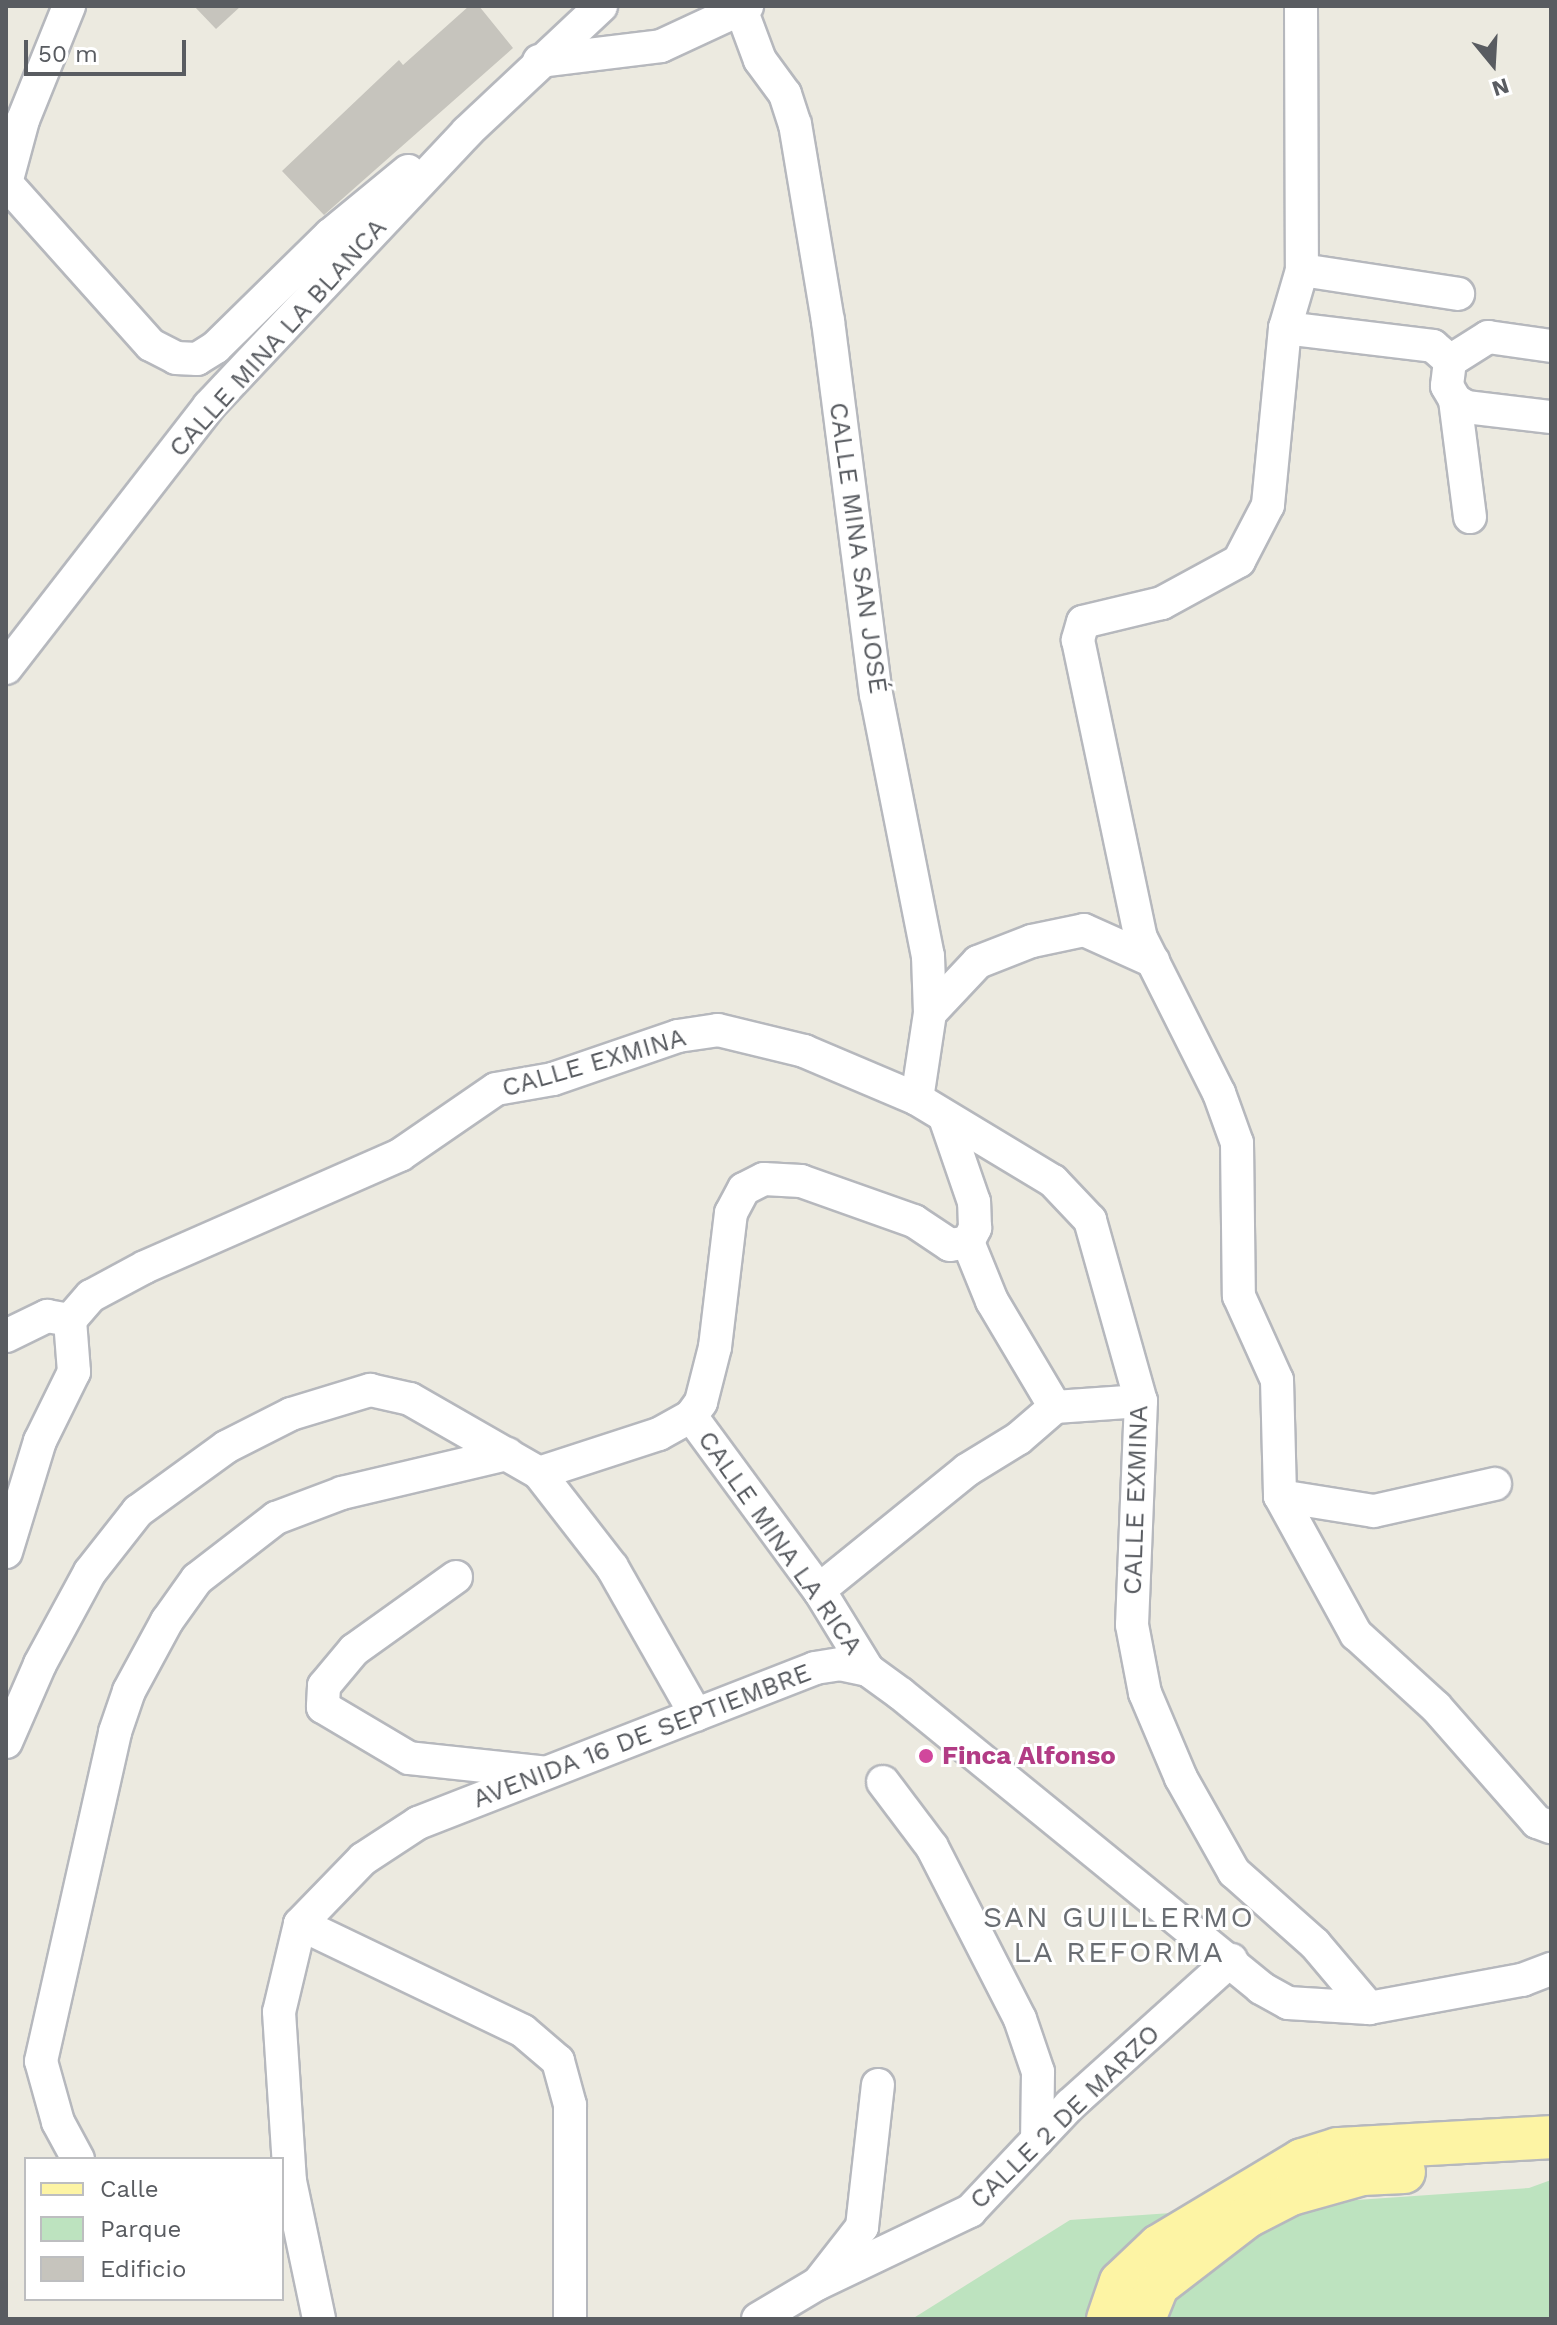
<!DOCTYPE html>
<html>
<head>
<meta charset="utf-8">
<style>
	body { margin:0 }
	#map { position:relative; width:1557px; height:2325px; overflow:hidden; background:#eceae0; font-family:"Work Sans",sans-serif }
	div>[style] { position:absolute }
	.green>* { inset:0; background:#bde3bf }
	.building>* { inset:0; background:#c6c4bd }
	.roads { filter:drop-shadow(2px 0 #b6b8bd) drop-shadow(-2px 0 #b6b8bd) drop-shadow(0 2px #b6b8bd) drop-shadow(0 -2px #b6b8bd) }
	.minor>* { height:32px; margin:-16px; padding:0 16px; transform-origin:16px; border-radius:16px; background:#fff }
	.major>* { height:42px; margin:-21px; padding:0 21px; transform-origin:21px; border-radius:21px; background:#fdf4a4 }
	.dots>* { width:22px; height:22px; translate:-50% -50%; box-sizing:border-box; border:4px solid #fff; border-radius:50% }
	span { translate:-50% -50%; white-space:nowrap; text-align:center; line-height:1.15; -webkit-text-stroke:6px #fff; paint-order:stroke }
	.street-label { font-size:26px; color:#595c61 }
	.hotel-label { font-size:26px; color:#b23c85; font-weight:700 }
	.left { translate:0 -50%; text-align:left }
	.quarter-label { font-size:30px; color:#6a6e73; letter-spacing:2px }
	.frame { position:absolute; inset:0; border:8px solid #595c61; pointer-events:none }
	.legend { position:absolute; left:24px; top:2157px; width:260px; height:144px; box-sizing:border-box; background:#fff; border:2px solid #bdbec0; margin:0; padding:10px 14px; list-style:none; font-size:24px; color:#595c61 }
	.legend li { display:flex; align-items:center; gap:16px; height:40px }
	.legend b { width:40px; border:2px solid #bdbec0 }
	.north { position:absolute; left:1453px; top:24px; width:80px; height:80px; -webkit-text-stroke:6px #fff; paint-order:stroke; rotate:162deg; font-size:22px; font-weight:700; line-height:32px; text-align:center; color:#595c61 }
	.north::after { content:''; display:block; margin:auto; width:28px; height:36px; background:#595c61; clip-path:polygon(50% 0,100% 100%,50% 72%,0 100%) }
	.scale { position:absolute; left:24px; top:40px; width:162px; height:36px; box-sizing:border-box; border:4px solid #595c61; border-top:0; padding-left:10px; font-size:24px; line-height:28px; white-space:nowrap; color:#595c61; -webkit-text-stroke:6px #fff; paint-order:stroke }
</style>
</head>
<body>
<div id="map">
	<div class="green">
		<i style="clip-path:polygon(1551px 2180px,1551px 2319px,912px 2319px,1070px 2220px,1529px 2188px)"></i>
	</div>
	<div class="building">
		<i style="clip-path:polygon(194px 6px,241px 6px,216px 29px)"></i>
		<i style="clip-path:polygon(469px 6px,479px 6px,513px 48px,324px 215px,282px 171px,399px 60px,403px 65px)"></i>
	</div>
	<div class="roads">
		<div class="minor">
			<i style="left:1301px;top:6px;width:264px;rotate:89.8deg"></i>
			<i style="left:1302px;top:270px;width:60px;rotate:106.3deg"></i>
			<i style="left:1285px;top:328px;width:178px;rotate:95.5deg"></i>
			<i style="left:1268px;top:505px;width:63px;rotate:117.4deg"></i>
			<i style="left:1239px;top:561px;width:88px;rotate:151.4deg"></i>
			<i style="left:1162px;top:603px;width:81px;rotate:166.5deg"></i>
			<i style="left:1083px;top:622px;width:19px;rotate:106deg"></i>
			<i style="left:1078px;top:640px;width:305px;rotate:78.1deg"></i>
			<i style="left:1141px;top:938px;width:174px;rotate:63.3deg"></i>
			<i style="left:1219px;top:1093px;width:53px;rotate:70.2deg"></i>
			<i style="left:1237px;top:1143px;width:153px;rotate:89.3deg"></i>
			<i style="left:1239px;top:1296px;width:92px;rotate:65.7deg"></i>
			<i style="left:1277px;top:1380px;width:116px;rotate:88.5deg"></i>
			<i style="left:1280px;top:1496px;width:158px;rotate:61.2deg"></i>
			<i style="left:1356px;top:1634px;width:108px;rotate:42.4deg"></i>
			<i style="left:1436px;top:1707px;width:153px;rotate:48.7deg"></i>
			<i style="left:1537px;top:1822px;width:15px;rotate:20deg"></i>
			<i style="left:741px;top:9px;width:54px;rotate:69.6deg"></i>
			<i style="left:760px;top:60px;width:42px;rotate:53.7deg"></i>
			<i style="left:785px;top:94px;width:32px;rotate:72deg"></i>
			<i style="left:795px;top:124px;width:200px;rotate:80.5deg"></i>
			<i style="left:828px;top:321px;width:376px;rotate:82.7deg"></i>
			<i style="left:876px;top:694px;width:267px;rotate:78.8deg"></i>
			<i style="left:928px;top:956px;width:57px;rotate:88deg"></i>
			<i style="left:930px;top:1013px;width:87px;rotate:98.6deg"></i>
			<i style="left:539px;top:61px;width:123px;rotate:-7deg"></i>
			<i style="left:661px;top:46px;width:95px;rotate:-24.9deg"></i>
			<i style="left:6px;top:183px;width:217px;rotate:48.2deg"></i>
			<i style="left:151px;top:345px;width:28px;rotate:27deg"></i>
			<i style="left:176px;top:358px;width:21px;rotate:3deg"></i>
			<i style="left:197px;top:359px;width:22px;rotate:-32deg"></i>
			<i style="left:216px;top:347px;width:160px;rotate:-44.5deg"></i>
			<i style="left:330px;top:235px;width:101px;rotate:-39.4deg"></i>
			<i style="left:6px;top:183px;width:65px;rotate:-74.9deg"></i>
			<i style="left:23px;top:120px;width:123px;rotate:-68deg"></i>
			<i style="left:1302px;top:270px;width:158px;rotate:8.7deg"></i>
			<i style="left:1285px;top:328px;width:149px;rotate:6.9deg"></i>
			<i style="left:1433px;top:346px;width:23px;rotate:41deg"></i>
			<i style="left:1450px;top:361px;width:25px;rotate:97deg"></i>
			<i style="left:1447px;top:386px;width:16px;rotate:60deg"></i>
			<i style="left:1455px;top:400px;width:13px;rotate:32deg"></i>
			<i style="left:1466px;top:407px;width:86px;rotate:6.7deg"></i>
			<i style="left:1450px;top:361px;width:45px;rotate:-32.3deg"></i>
			<i style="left:1488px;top:337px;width:64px;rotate:8.1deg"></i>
			<i style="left:1455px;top:400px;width:118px;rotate:82.7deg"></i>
			<i style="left:6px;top:668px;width:331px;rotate:-52.2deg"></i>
			<i style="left:209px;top:406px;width:376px;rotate:-46.7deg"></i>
			<i style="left:467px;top:132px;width:184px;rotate:-43.2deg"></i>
			<i style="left:930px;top:1013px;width:70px;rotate:-46.7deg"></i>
			<i style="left:978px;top:962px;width:58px;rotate:-21.3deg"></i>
			<i style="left:1032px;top:941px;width:53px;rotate:-11.9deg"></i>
			<i style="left:1084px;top:930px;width:76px;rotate:24.2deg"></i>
			<i style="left:968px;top:1242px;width:64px;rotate:67.9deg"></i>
			<i style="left:992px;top:1301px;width:123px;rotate:59.3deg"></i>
			<i style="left:6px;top:1336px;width:46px;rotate:-26deg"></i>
			<i style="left:47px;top:1316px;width:23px;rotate:10deg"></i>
			<i style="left:70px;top:1320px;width:32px;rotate:-49deg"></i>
			<i style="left:91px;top:1296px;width:61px;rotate:-28.2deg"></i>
			<i style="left:145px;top:1267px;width:279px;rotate:-23.7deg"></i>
			<i style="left:400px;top:1155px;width:116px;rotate:-34.5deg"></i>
			<i style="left:496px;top:1089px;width:58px;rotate:-10deg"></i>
			<i style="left:553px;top:1079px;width:132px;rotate:-19deg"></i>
			<i style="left:678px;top:1036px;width:40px;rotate:-8.5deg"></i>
			<i style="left:718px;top:1030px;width:89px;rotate:13.7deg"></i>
			<i style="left:804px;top:1051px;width:123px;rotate:23deg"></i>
			<i style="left:917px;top:1099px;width:159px;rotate:31.1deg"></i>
			<i style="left:1053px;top:1181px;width:54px;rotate:46.5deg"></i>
			<i style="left:1090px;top:1220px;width:188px;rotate:74.3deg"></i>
			<i style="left:1141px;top:1401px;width:224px;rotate:92.3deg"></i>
			<i style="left:1132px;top:1625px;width:69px;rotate:79.2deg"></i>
			<i style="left:1145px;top:1693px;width:92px;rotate:67deg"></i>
			<i style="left:1181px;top:1778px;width:108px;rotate:60.6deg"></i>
			<i style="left:1234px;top:1872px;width:108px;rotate:41.6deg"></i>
			<i style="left:1315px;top:1944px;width:84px;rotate:49.8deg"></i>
			<i style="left:691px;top:1416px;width:216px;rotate:53.7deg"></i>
			<i style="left:819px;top:1590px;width:94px;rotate:58.5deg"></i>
			<i style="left:539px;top:1473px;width:126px;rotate:-18deg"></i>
			<i style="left:659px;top:1434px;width:37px;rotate:-29deg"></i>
			<i style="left:691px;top:1416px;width:17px;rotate:-54deg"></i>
			<i style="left:701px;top:1402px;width:57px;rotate:-75.7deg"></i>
			<i style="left:715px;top:1347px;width:135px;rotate:-83.2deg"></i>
			<i style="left:731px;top:1213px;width:27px;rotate:-62deg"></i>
			<i style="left:744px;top:1189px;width:22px;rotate:-27deg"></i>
			<i style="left:764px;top:1179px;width:37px;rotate:3deg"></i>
			<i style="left:801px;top:1181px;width:120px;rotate:19.5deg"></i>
			<i style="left:914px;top:1221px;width:43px;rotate:33.7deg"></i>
			<i style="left:950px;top:1245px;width:18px;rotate:-9deg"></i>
			<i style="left:968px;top:1242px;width:16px;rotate:-63deg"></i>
			<i style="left:975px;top:1228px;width:26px;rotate:-92deg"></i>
			<i style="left:974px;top:1202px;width:89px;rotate:-109deg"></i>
			<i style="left:1280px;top:1496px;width:95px;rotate:9.1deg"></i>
			<i style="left:1374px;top:1511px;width:124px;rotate:-12.6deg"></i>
			<i style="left:6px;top:1552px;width:116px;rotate:-73deg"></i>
			<i style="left:40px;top:1441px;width:77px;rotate:-63.8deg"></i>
			<i style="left:74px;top:1372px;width:52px;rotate:-94.4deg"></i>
			<i style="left:456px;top:1577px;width:125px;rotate:144.4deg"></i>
			<i style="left:354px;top:1650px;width:47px;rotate:129.8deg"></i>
			<i style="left:324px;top:1686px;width:21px;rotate:93deg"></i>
			<i style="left:323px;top:1707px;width:100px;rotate:30.7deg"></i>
			<i style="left:409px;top:1758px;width:133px;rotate:6.1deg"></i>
			<i style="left:819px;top:1590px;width:191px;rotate:-39deg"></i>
			<i style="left:967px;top:1470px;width:61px;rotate:-31.6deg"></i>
			<i style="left:1019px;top:1438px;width:48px;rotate:-40.7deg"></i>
			<i style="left:1055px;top:1407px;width:86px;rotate:-4deg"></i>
			<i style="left:6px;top:1742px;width:85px;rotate:-66.4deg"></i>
			<i style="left:40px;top:1664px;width:105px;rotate:-61.5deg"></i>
			<i style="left:90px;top:1572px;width:78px;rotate:-51.8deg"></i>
			<i style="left:138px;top:1511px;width:109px;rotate:-36deg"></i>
			<i style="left:226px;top:1447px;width:73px;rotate:-26.9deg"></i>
			<i style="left:291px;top:1414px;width:83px;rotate:-16.9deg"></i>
			<i style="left:370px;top:1390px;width:41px;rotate:12.7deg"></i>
			<i style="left:410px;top:1399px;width:149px;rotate:29.8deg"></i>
			<i style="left:539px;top:1473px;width:119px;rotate:52.2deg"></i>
			<i style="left:612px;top:1567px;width:170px;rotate:60.4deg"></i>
			<i style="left:883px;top:1782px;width:81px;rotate:53deg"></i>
			<i style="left:932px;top:1847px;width:193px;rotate:62.9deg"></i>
			<i style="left:1020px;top:2019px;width:56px;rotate:71.2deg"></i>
			<i style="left:1038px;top:2072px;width:68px;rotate:90.8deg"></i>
			<i style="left:300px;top:1924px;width:91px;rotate:-45.9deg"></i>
			<i style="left:363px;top:1859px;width:66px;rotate:-33.2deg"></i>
			<i style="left:418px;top:1823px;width:426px;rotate:-21.3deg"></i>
			<i style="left:815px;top:1668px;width:25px;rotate:-9deg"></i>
			<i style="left:840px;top:1664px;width:29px;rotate:12deg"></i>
			<i style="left:868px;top:1670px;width:41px;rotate:36deg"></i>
			<i style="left:901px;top:1694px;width:465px;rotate:39.2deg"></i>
			<i style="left:1261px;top:1988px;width:31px;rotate:29deg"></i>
			<i style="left:1288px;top:2003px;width:81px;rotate:3.5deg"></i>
			<i style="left:1369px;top:2008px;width:156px;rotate:-10.4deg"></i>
			<i style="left:1522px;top:1980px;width:31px;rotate:-21deg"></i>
			<i style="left:300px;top:1924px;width:247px;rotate:25.6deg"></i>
			<i style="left:523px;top:2031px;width:46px;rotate:40.6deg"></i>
			<i style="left:558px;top:2061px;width:46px;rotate:74.7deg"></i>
			<i style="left:570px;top:2105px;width:214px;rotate:90deg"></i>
			<i style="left:300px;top:1924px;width:90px;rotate:103.4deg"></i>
			<i style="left:279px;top:2012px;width:169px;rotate:86.3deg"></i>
			<i style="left:290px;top:2181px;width:141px;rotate:78.1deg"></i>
			<i style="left:78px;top:2159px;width:42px;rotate:-118.4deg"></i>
			<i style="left:58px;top:2122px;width:63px;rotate:-105.6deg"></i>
			<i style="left:41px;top:2061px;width:337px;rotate:-77.3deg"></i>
			<i style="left:115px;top:1732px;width:43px;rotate:-71.1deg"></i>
			<i style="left:129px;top:1691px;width:80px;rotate:-61.5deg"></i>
			<i style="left:167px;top:1621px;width:52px;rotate:-54.5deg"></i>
			<i style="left:197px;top:1579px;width:100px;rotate:-37.7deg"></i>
			<i style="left:276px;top:1518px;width:71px;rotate:-20.7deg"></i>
			<i style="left:342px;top:1493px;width:170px;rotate:-13.3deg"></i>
			<i style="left:819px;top:2282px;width:70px;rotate:-52deg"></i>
			<i style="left:862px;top:2227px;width:143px;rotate:-83.6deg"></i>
			<i style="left:758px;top:2319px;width:69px;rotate:-30.7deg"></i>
			<i style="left:817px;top:2284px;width:170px;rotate:-25.5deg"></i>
			<i style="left:970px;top:2211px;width:146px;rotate:-46.7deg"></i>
			<i style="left:1070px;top:2105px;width:217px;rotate:-42deg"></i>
		</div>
		<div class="major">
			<i style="left:1108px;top:2319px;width:39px;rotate:-71deg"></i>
			<i style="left:1121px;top:2282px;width:52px;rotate:-43.5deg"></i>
			<i style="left:1159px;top:2246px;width:167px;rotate:-31deg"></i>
			<i style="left:1302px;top:2160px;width:38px;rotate:-17deg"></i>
			<i style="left:1338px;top:2149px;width:213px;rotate:-3.2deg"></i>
			<i style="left:1144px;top:2319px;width:37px;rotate:-68deg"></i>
			<i style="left:1158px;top:2285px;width:113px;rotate:-37.5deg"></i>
			<i style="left:1248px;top:2216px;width:48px;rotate:-27.1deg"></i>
			<i style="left:1291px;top:2194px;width:74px;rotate:-15.7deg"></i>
			<i style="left:1362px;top:2174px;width:42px;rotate:-2.7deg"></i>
		</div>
	</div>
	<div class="dots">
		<i style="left:926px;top:1756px;background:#d1479c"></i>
	</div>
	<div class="street-label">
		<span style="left:278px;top:338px;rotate:-48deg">CALLE MINA LA BLANCA</span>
		<span style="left:858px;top:548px;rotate:82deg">CALLE MINA SAN JOSÉ</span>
		<span style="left:594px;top:1063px;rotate:-16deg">CALLE EXMINA</span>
		<span style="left:1136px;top:1500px;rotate:-88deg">CALLE EXMINA</span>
		<span style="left:780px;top:1543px;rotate:55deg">CALLE MINA LA RICA</span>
		<span style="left:642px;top:1736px;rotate:-21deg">AVENIDA 16 DE SEPTIEMBRE</span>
		<span style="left:1065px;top:2117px;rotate:-44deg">CALLE 2 DE MARZO</span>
	</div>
	<div class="hotel-label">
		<span class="left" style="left:942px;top:1756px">Finca Alfonso</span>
	</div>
	<div class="quarter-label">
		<span style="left:1119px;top:1934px">SAN GUILLERMO<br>LA REFORMA</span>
	</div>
	<div class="frame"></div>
	<ul class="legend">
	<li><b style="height:10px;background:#fdf4a4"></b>Calle</li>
	<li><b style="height:22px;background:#bde3bf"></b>Parque</li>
	<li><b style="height:22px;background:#c6c4bd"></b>Edificio</li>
	</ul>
	<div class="north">N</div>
	<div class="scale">50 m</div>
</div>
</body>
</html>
